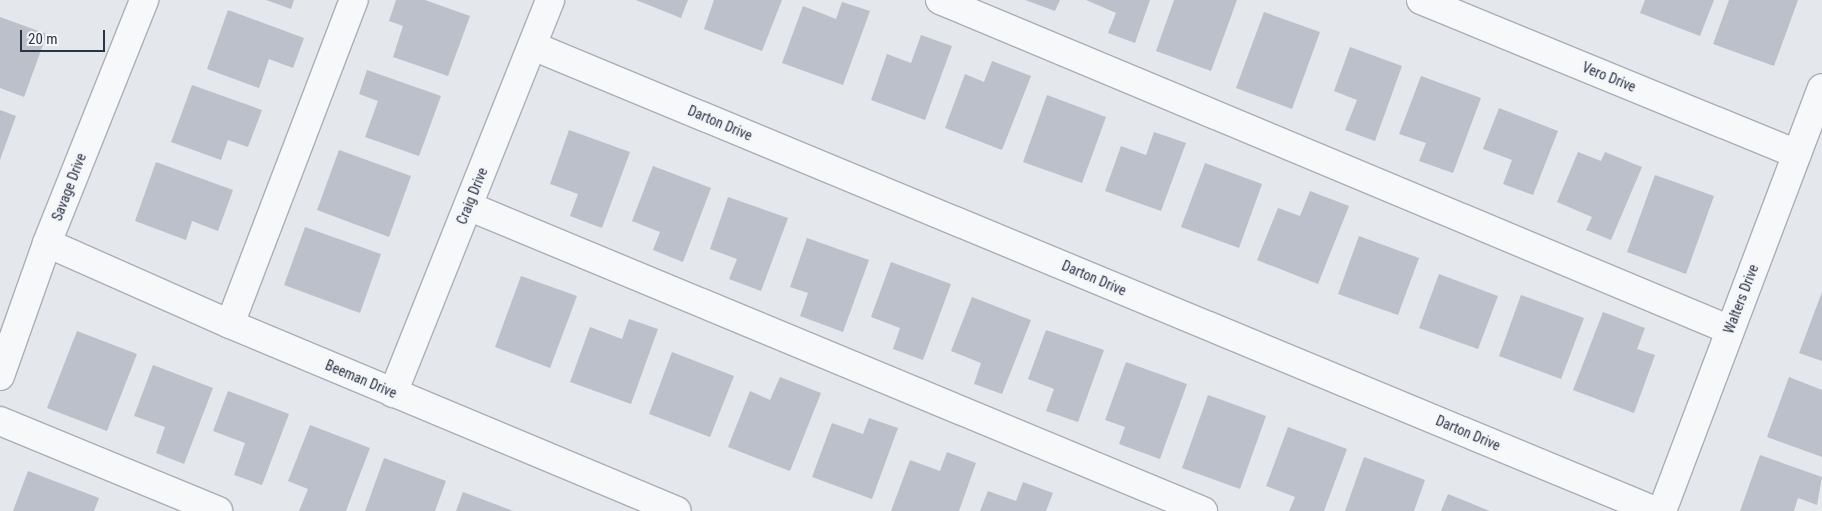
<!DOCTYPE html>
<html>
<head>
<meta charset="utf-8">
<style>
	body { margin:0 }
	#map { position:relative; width:1822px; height:511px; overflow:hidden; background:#e4e7ec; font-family:"Roboto Condensed",sans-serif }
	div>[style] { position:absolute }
	.building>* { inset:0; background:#bbc0ca }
	.roads { filter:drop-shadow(1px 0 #a9aeb7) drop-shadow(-1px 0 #a9aeb7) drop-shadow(0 1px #a9aeb7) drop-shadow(0 -1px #a9aeb7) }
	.minor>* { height:28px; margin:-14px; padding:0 14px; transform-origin:14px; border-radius:14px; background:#f7f8fa }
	span { translate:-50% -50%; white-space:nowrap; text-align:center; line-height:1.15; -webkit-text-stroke:5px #f4f6f9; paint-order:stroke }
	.street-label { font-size:14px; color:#2b3445 }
	.scale { position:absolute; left:20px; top:30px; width:85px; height:22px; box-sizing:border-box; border:2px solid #2b3445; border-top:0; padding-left:6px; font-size:15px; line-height:18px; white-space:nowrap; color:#2b3445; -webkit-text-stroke:4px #f4f6f9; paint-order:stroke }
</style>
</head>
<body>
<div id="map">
	<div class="building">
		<i style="clip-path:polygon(266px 0,294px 0,291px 9px)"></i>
		<i style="clip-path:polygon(396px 0,425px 0,470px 16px,448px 76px,393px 57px,403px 26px,389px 21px)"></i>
		<i style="clip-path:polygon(636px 0,688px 0,681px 18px)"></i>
		<i style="clip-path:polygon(714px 0,782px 0,762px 51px,704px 29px)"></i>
		<i style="clip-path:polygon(1025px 0,1060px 0,1055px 11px)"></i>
		<i style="clip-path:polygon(1086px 0,1150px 0,1135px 43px,1108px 33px,1116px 13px)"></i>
		<i style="clip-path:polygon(1174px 0,1237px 0,1211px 71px,1156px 51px)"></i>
		<i style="clip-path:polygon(1645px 0,1714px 0,1700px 36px,1640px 13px)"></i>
		<i style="clip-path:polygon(1729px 0,1798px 0,1774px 66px,1713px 44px)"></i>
		<i style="clip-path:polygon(842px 2px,870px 11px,843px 85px,782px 63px,803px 6px,836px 19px)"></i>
		<i style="clip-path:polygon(228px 10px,304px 38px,293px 68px,269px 59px,259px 88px,207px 69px)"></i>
		<i style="clip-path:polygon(1264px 12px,1320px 32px,1292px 109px,1236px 88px)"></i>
		<i style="clip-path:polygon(0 17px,47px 34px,24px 97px,0 88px)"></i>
		<i style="clip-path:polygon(921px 35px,952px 46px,925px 120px,871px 100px,887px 54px,911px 63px)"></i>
		<i style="clip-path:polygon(1350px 47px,1402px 66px,1375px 141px,1345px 130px,1357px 100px,1334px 91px)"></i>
		<i style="clip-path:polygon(992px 61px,1031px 76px,1002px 150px,945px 128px,965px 74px,984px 82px)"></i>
		<i style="clip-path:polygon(367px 70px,441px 96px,419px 156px,365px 137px,378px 101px,359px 94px)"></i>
		<i style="clip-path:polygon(1421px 76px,1481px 98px,1453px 173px,1419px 161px,1426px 143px,1399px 134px)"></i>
		<i style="clip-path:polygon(192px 85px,262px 110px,248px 147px,228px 140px,221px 160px,171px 142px)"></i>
		<i style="clip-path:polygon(1047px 95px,1106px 117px,1082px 183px,1023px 162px)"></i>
		<i style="clip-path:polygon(1499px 108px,1558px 131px,1533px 195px,1503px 184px,1512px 160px,1483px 149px)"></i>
		<i style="clip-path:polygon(0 110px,16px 116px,0 160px)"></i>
		<i style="clip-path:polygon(569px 130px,630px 152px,602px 228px,570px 216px,578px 194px,550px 184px)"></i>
		<i style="clip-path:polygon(1154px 132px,1186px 143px,1161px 211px,1105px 191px,1121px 146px,1146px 155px)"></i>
		<i style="clip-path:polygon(339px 150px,411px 176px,389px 237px,317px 210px)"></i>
		<i style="clip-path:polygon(1578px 152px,1601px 161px,1605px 152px,1642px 167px,1611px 240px,1586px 230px,1592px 217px,1557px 202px)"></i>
		<i style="clip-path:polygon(156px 162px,233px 190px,218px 231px,192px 221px,186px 240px,135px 221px)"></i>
		<i style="clip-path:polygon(1205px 163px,1262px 184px,1239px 248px,1181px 227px)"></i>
		<i style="clip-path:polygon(653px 166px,711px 188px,683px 262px,653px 250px,660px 232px,632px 221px)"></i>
		<i style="clip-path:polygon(1655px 175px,1714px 196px,1686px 274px,1627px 252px)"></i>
		<i style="clip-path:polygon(1310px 191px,1349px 206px,1318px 284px,1257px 260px,1278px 208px,1300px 216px)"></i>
		<i style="clip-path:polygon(728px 197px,788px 218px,761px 291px,729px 279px,737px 259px,710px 249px)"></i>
		<i style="clip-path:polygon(305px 227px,381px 254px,360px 313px,284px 285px)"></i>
		<i style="clip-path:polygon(1359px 236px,1419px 258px,1398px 315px,1338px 294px)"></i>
		<i style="clip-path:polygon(807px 238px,869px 260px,843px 332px,800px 316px,808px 293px,790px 287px)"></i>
		<i style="clip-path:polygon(891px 262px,951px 284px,923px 360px,893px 349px,900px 328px,871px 317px)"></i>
		<i style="clip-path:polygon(1439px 274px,1498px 296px,1478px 349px,1419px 328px)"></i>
		<i style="clip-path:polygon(521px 276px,577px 296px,550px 368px,495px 347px)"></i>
		<i style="clip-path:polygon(1822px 292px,1822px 361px,1799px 353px)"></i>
		<i style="clip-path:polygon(1521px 295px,1584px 318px,1561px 379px,1499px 356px)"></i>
		<i style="clip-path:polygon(972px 297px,1031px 320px,1002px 394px,974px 384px,981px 363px,951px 351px)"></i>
		<i style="clip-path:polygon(1603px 312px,1645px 328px,1637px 349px,1655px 355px,1634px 413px,1573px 390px)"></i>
		<i style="clip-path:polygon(629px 319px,658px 329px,631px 404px,570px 382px,590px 327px,622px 339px)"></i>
		<i style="clip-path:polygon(1046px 330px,1104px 350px,1078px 422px,1046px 411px,1054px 389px,1028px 379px)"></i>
		<i style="clip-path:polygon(77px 331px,137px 354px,107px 431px,47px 408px)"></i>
		<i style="clip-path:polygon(672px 352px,734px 376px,710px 437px,649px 414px)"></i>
		<i style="clip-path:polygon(1126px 362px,1187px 384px,1160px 459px,1119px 444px,1125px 427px,1105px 420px)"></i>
		<i style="clip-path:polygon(153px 365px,213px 388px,184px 464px,156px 453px,165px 427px,134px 416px)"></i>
		<i style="clip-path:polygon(780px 377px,821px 393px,790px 471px,728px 447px,750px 391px,770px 400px)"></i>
		<i style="clip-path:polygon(1789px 377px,1822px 390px,1822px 457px,1767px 437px)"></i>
		<i style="clip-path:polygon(228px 391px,289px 414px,262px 485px,234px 475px,245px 443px,213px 431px)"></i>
		<i style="clip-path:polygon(1208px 395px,1266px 416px,1240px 489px,1182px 468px)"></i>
		<i style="clip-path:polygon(869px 418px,898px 428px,872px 499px,812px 477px,832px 423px,863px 434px)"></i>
		<i style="clip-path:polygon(310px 425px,370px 448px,346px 511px,299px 511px,308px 489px,288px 481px)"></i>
		<i style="clip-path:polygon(1288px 427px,1347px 449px,1324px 511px,1289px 511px,1295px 497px,1266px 486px)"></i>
		<i style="clip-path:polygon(947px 452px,976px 463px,959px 511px,891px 511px,910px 460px,940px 471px)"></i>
		<i style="clip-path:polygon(1760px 455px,1822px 477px,1817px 505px,1798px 498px,1794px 511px,1740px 511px)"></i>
		<i style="clip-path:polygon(1364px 457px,1425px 480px,1414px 511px,1345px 511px)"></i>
		<i style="clip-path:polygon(384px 458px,446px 481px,435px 511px,365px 511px)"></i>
		<i style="clip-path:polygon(28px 471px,99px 498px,94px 511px,13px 511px)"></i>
		<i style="clip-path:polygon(1023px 482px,1053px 493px,1046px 511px,980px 511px,988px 491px,1016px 501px)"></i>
		<i style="clip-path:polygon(463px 492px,513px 511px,456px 511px)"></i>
		<i style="clip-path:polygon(1448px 494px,1490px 511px,1441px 511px)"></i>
	</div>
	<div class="roads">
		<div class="minor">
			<i style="left:940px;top:0;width:856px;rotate:22.67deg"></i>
			<i style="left:1421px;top:0;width:406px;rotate:22.3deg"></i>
			<i style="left:533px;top:46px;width:1215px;rotate:22.51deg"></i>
			<i style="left:468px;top:206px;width:796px;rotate:22.54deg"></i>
			<i style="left:47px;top:243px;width:200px;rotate:23.9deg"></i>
			<i style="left:230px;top:324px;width:484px;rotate:22.7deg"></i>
			<i style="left:230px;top:324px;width:347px;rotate:-69.1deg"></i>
			<i style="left:0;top:376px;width:141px;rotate:-70.5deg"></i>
			<i style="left:47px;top:243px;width:262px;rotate:-68.2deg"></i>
			<i style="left:393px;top:393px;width:423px;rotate:-68.2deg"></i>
			<i style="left:0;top:421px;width:236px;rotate:22.4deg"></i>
			<i style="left:1662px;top:511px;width:452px;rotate:-69.3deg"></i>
		</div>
	</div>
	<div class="street-label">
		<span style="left:1609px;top:77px;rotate:22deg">Vero Drive</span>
		<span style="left:720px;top:123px;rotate:23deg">Darton Drive</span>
		<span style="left:69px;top:187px;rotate:-69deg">Savage Drive</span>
		<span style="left:472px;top:196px;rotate:-68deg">Craig Drive</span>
		<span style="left:1094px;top:278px;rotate:23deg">Darton Drive</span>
		<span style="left:1741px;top:299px;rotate:-69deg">Walters Drive</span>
		<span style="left:361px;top:379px;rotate:23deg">Beeman Drive</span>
		<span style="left:1468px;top:433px;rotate:23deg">Darton Drive</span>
	</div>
	<div class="scale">20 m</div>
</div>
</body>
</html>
